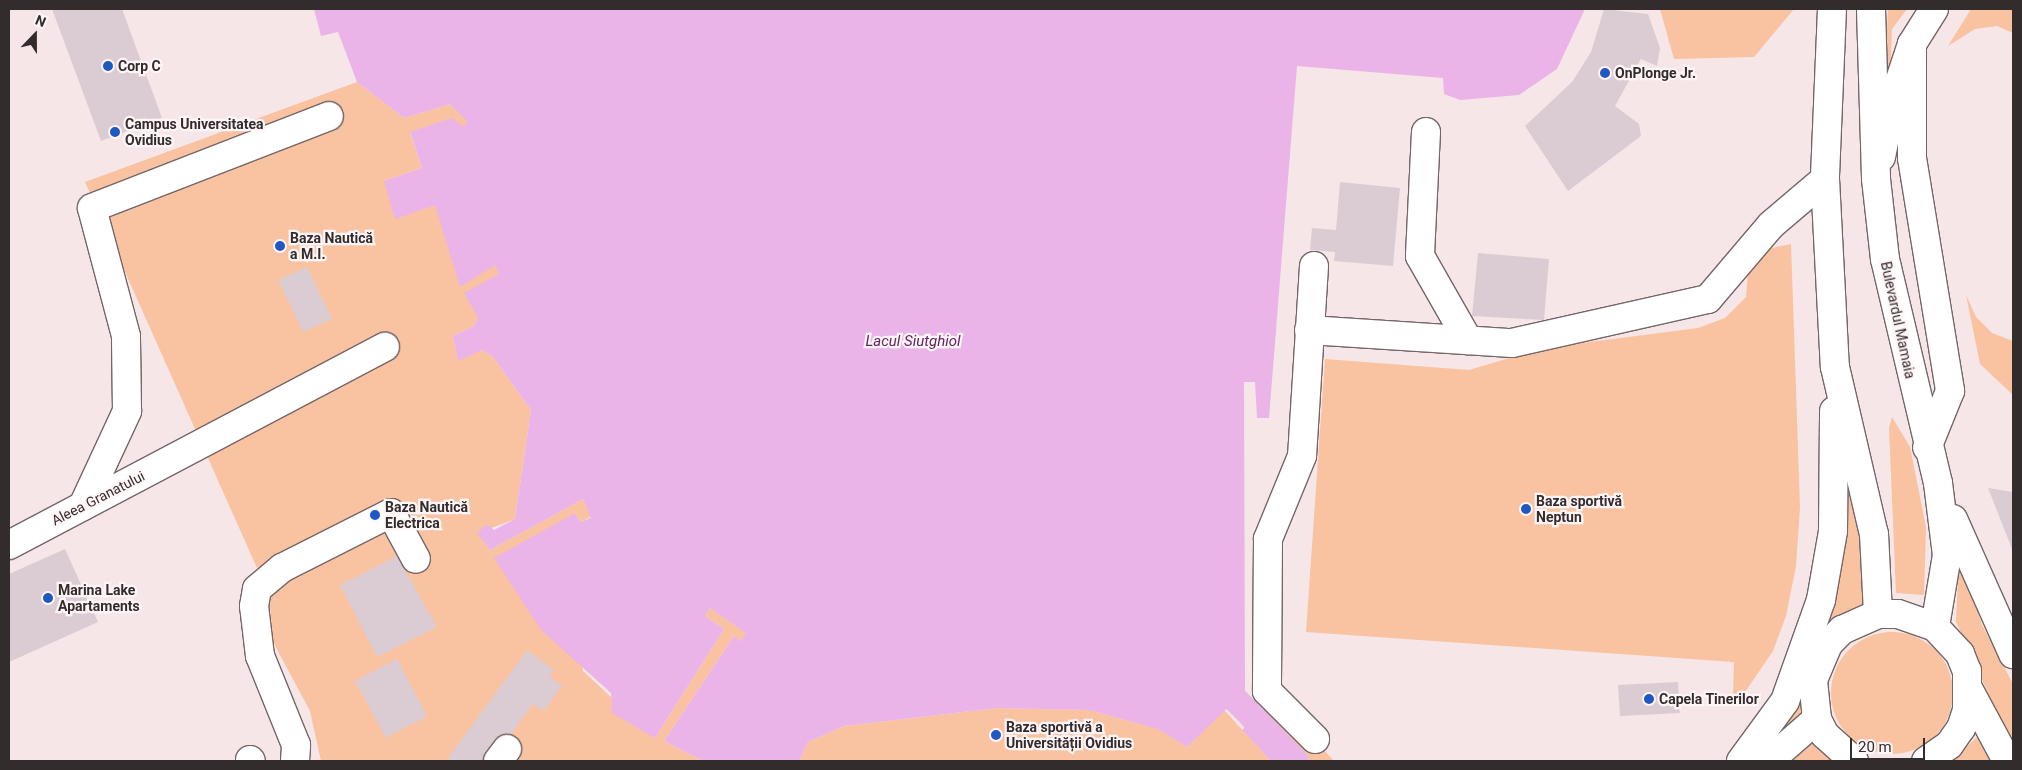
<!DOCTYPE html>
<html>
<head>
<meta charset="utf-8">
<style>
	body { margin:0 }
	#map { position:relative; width:2022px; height:770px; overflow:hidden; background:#f6e6e7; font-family:Roboto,sans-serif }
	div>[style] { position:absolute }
	.green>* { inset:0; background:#f9c2a0 }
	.round { border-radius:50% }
	.water>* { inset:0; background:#eab4e9 }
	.canal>* { height:26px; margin:-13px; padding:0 13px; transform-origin:13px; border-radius:13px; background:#eab4e9 }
	.building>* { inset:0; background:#dbccd3 }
	.roads { filter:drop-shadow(1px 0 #746668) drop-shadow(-1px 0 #746668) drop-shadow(0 1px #746668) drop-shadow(0 -1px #746668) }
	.minor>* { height:28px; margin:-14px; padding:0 14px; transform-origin:14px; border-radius:14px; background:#fff }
	.major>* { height:28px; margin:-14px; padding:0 14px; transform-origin:14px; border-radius:14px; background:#fff }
	.dots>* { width:14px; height:14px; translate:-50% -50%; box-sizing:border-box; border:2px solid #fff5f6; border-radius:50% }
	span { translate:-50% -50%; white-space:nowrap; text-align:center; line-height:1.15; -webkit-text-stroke:4.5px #fff5f6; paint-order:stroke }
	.poi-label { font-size:14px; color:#322c2d; font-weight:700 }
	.left { translate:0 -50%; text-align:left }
	.street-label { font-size:14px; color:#322c2d }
	.water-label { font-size:15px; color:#622463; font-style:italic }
	.frame { position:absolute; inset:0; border:10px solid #322c2d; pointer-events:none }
	.north { position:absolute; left:10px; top:10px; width:50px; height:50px; -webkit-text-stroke:4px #fff5f6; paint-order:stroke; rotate:22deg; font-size:14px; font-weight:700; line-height:20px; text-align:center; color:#322c2d }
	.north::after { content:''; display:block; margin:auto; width:18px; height:22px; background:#322c2d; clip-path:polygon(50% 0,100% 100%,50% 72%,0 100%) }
	.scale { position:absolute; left:1850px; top:738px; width:75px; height:22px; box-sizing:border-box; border:2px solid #322c2d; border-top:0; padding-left:6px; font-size:15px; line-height:18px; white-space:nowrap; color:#322c2d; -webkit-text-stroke:4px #fff5f6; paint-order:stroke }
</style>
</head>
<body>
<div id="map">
	<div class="green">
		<i style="clip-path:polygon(1660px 9px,1794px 9px,1754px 57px,1674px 59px)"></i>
		<i style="clip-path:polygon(1888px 9px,1907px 9px,1892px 29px,1890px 81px,1885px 80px)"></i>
		<i style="clip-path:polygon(1971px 9px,2013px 9px,2013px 33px,1997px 26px,1975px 29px,1948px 46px)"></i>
		<i style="clip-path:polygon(357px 82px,404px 118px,450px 104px,468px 121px,465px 127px,410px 133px,422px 168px,384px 181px,435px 205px,495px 265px,500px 274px,474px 326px,453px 336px,458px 360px,482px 350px,493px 357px,531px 410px,515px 519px,478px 533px,490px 550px,583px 499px,591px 517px,580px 522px,575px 513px,583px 671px,655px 738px,724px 629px,705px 616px,710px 608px,747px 633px,741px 641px,734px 636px,664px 741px,703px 761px,321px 761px,310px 711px,273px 642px,269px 595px,85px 182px)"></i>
		<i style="clip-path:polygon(1791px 244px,1800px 507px,1796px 566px,1786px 616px,1773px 651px,1743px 695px,1733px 695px,1734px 662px,1306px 632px,1325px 359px,1469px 370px,1543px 348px,1698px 328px,1725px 318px,1746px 297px,1748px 272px,1756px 260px,1772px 248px)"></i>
		<i style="clip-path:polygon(1966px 295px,1976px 317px,1992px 333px,2013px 341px,2013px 395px,1980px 364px)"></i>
		<i style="clip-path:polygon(1892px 417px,1910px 447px,1926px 527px,1924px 595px,1896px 593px,1889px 428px)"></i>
		<i style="clip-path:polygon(1841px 420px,1861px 524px,1868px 605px,1856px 612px,1804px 716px,1777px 744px,1770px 734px,1786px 712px)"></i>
		<i style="clip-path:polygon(1959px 555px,1982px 625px,2013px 684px,2013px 748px,1956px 622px)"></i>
		<i class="round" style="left:1831px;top:632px;width:122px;height:122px"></i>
		<i style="clip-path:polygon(1270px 702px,1322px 748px,1334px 761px,1311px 761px,1263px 711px)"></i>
		<i style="clip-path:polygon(997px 708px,1089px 710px,1159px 729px,1187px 747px,1224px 710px,1271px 761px,799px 761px,808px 742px,844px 726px)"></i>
		<i style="clip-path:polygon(1979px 735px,1996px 761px,1953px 761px,1958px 755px)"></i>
		<i style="clip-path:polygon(1811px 737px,1837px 761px,1791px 761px)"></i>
	</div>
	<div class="water">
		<i style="clip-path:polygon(314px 9px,1585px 9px,1557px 69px,1519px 95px,1460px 100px,1444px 94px,1443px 78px,1297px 66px,1269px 418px,1257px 418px,1255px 382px,1244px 382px,1245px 691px,1187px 747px,1158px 729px,1089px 710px,997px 708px,844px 726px,808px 742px,799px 761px,703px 761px,664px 741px,734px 636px,741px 641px,746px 633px,710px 608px,705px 616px,724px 629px,655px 738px,612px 713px,611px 693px,541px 630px,494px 558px,575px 513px,580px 522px,591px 518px,583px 499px,490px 550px,477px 533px,487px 524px,494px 530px,515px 519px,531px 410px,493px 357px,482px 350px,458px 361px,453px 336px,474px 326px,478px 318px,464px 293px,499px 274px,495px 265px,460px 287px,435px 205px,395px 219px,384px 181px,422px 168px,410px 132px,452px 118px,464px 127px,467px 121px,450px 104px,404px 118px,357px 82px,338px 32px,321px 36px)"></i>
		<i style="clip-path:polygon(1263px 711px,1311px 761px,1271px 761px,1242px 730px)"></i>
	</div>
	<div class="canal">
		<i style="left:1236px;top:700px;width:85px;rotate:46deg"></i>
	</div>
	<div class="building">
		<i style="clip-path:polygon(52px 9px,122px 9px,162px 118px,101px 141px)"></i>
		<i style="clip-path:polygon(1604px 9px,1648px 14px,1660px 48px,1657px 66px,1641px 59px,1615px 106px,1639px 124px,1641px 136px,1568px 191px,1525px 126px,1572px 82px,1591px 52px)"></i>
		<i style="clip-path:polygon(1340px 182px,1400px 188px,1393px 266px,1334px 261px,1335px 252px,1310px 250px,1312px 228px,1336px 230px)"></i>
		<i style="clip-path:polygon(1478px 253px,1549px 259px,1544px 320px,1472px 316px)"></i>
		<i style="clip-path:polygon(307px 267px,332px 319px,303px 332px,278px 280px)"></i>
		<i style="clip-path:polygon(1988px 488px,2013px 492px,2013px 549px,2012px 549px)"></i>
		<i style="clip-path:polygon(65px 549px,98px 622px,9px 662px,9px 574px)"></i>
		<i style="clip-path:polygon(397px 556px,437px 627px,377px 657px,340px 585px)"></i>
		<i style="clip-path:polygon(527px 650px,554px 670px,549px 676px,562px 686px,544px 711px,533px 704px,511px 734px,494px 740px,483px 761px,446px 761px)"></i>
		<i style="clip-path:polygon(397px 659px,427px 716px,386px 738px,355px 681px)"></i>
		<i style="clip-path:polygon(1678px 682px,1680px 713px,1620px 716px,1618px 685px)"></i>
	</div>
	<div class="roads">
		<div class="minor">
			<i style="left:1912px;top:44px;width:114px;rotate:90deg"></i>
			<i style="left:1912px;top:158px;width:236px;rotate:80.7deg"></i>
			<i style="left:1950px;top:391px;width:61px;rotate:112deg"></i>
			<i style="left:1426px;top:132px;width:124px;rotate:92.8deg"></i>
			<i style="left:1420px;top:256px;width:97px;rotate:60.3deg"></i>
			<i style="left:1881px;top:157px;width:51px;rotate:-78.7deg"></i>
			<i style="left:1891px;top:107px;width:66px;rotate:-71.6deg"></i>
			<i style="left:1912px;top:44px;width:41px;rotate:-57.8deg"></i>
			<i style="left:1314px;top:266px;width:190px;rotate:93.6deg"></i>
			<i style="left:1302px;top:456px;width:90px;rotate:112.3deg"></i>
			<i style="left:1268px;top:539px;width:152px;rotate:90.4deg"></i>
			<i style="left:1267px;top:691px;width:68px;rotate:45deg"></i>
			<i style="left:1309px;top:330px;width:203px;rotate:3.7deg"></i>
			<i style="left:1512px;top:343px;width:201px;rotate:-12.7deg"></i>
			<i style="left:1708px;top:299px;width:97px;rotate:-49.6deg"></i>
			<i style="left:1771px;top:225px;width:71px;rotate:-40.4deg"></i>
			<i style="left:83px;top:506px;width:105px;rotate:-65.1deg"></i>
			<i style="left:127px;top:411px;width:75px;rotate:-90.8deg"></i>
			<i style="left:126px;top:336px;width:132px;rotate:-104.9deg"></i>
			<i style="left:92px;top:208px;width:254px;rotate:-21.2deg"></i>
			<i style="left:9px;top:545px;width:425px;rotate:-27.8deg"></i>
			<i style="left:250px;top:760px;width:1px;rotate:45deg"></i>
			<i style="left:295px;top:761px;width:16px;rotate:-86deg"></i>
			<i style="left:296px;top:745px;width:96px;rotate:-112deg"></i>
			<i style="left:260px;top:656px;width:50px;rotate:-96.8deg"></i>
			<i style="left:254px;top:606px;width:17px;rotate:-80deg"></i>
			<i style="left:257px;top:589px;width:33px;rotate:-40deg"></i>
			<i style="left:282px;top:568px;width:122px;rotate:-26.8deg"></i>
			<i style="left:391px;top:513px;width:52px;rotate:61.5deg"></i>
			<i style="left:498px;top:761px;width:15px;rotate:-53deg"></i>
		</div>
		<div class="major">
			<i style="left:1832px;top:9px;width:170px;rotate:92.4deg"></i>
			<i style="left:1825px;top:179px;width:188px;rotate:87deg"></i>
			<i style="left:1835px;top:367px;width:171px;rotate:76.9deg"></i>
			<i style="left:1874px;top:534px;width:80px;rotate:87.1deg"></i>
			<i style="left:1871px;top:9px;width:170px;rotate:88.3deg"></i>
			<i style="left:1876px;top:179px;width:81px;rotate:83.6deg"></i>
			<i style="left:1885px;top:259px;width:230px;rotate:76.7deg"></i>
			<i style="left:1938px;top:483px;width:73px;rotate:82.9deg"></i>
			<i style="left:1947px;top:555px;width:73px;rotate:99.5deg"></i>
			<i style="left:1953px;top:519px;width:148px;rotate:66deg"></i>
			<i style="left:1969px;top:690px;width:81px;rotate:61.8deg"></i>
			<i style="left:1741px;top:761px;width:74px;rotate:-53.7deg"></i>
			<i style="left:1785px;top:701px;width:107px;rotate:-70.4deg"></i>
			<i style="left:1821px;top:600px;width:70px;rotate:-80.1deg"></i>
			<i style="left:1833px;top:531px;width:120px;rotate:-89.5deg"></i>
			<i style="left:1769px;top:761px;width:64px;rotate:-41.2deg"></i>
			<i style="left:1854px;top:761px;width:39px;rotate:-138deg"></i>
			<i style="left:1825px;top:735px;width:18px;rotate:-117deg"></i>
			<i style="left:1817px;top:719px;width:39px;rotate:-96deg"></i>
			<i style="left:1813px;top:680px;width:39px;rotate:-67deg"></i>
			<i style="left:1828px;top:644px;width:20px;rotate:-45deg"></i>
			<i style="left:1842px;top:630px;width:39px;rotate:-24deg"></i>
			<i style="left:1878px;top:614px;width:20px"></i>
			<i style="left:1898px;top:614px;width:39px;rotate:19deg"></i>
			<i style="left:1935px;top:627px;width:37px;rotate:47deg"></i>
			<i style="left:1960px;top:654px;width:18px;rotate:68deg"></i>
			<i style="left:1967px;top:671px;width:39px;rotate:90deg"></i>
			<i style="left:1967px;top:710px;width:19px;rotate:108deg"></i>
			<i style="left:1961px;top:728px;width:21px;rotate:125deg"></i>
			<i style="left:1949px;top:745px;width:28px;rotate:145deg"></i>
		</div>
	</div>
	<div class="dots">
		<i style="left:108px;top:66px;background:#1f57c3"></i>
		<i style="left:1605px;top:73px;background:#1f57c3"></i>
		<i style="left:115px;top:132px;background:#1f57c3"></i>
		<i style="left:280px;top:246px;background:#1f57c3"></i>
		<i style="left:1526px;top:509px;background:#1f57c3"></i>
		<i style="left:375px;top:515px;background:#1f57c3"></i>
		<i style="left:48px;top:598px;background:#1f57c3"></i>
		<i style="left:1649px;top:699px;background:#1f57c3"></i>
		<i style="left:996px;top:735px;background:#1f57c3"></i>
	</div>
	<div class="poi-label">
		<span class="left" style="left:118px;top:66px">Corp C</span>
		<span class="left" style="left:1615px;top:73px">OnPlonge Jr.</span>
		<span class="left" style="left:125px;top:132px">Campus Universitatea<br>Ovidius</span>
		<span class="left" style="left:290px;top:246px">Baza Nautică<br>a M.I.</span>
		<span class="left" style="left:1536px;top:509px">Baza sportivă<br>Neptun</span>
		<span class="left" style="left:385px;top:515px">Baza Nautică<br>Electrica</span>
		<span class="left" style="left:58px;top:598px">Marina Lake<br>Apartaments</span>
		<span class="left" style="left:1659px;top:699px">Capela Tinerilor</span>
		<span class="left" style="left:1006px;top:735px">Baza sportivă a<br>Universității Ovidius</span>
	</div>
	<div class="street-label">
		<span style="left:1898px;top:320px;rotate:78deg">Bulevardul Mamaia</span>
		<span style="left:98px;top:498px;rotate:-27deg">Aleea Granatului</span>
	</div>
	<div class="water-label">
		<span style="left:913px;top:342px">Lacul Siutghiol</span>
	</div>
	<div class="frame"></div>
	<div class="north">N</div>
	<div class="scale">20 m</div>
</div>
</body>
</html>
